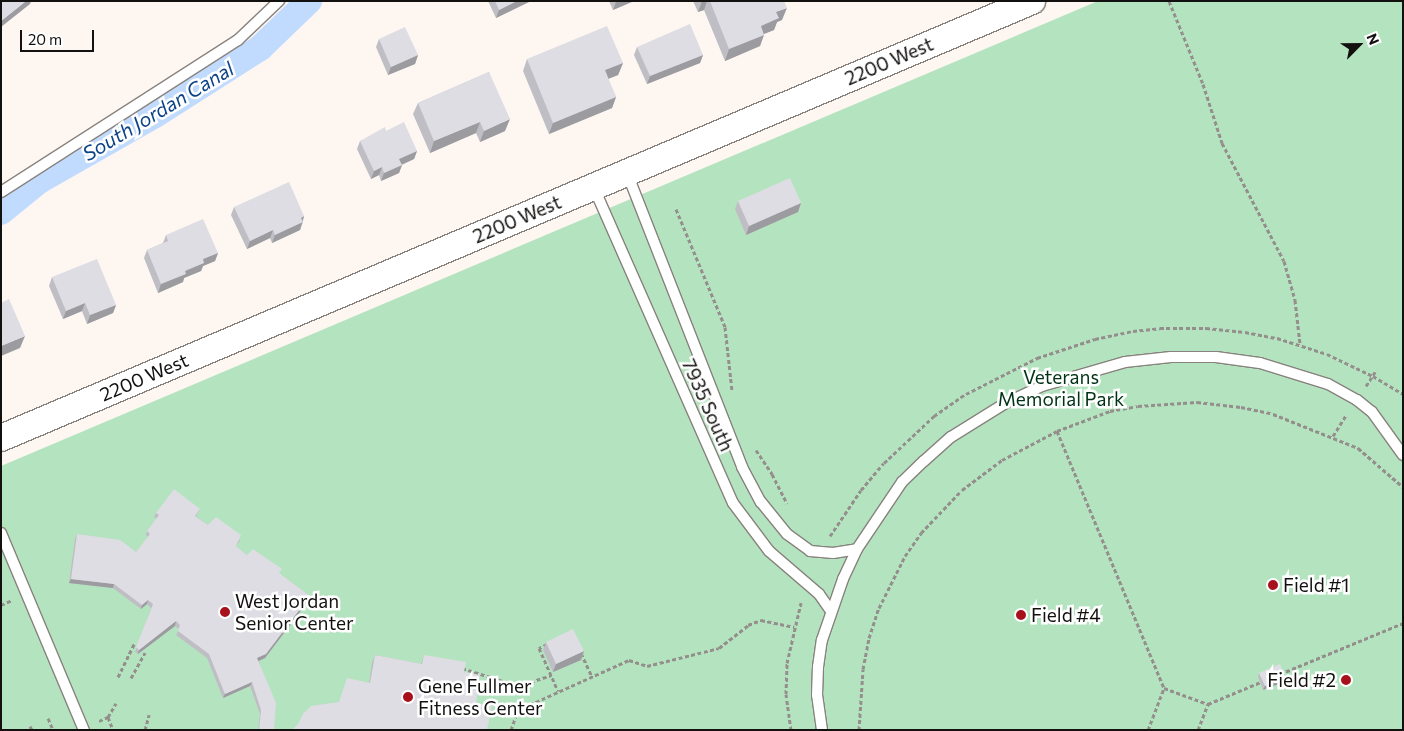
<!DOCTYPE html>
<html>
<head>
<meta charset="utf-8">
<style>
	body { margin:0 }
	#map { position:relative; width:1404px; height:731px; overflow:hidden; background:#fdf6f1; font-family:Commissioner,sans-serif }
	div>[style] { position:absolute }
	.green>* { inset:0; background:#b4e3bf }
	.canal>* { height:26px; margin:-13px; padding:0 13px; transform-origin:13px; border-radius:13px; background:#c1dbff }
	.path>* { height:3px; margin-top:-1.5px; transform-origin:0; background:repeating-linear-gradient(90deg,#948f8c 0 4px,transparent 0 6.5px) }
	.roads { filter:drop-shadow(1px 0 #88827e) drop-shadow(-1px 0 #88827e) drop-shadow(0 1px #88827e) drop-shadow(0 -1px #88827e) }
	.service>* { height:10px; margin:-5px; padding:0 5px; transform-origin:5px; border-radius:5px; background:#fff }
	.tertiary>* { height:26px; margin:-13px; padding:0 13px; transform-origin:13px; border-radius:13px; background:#fff }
	.wall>* { inset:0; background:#bfbec4 }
	.shaded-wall>* { inset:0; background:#9b9ba0 }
	.building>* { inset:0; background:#dedde4 }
	.dots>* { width:14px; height:14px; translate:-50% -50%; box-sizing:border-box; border:2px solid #fff; border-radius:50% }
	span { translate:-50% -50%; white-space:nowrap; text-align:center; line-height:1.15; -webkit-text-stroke:5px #fff; paint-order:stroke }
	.street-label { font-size:19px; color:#131110 }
	.park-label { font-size:19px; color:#003315 }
	.poi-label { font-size:19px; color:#131110 }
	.left { translate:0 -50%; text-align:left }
	.right { translate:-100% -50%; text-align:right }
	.water-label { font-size:20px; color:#0d4487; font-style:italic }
	.frame { position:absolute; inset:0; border:2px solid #131110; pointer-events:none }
	.north { position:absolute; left:1334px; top:20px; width:50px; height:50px; -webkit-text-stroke:4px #fff; paint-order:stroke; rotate:67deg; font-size:14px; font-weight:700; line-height:20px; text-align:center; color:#131110 }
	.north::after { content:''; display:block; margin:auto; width:18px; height:22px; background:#131110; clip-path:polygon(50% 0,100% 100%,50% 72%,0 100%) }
	.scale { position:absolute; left:20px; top:30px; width:74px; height:22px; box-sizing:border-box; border:2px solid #131110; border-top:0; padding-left:6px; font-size:15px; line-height:18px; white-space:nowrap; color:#131110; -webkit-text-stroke:4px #fff; paint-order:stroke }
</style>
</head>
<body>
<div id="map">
	<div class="green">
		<i style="clip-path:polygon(1098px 1px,1403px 1px,1403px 730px,1px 730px,1px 466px)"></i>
	</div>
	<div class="canal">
		<i style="left:1px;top:212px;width:49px;rotate:-39.2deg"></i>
		<i style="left:39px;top:181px;width:133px;rotate:-29.6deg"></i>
		<i style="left:155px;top:115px;width:125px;rotate:-32.5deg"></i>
		<i style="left:260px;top:48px;width:68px;rotate:-43.8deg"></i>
	</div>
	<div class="path">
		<i style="left:1169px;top:1px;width:90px;rotate:67.7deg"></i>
		<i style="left:1203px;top:84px;width:62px;rotate:72.1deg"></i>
		<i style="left:1222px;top:143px;width:133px;rotate:62.3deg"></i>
		<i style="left:1284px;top:261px;width:41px;rotate:74.2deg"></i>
		<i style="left:1295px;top:300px;width:44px;rotate:83.5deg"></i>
		<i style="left:676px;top:209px;width:128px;rotate:67.4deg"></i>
		<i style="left:725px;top:327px;width:63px;rotate:83.7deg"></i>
		<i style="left:1366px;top:386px;width:17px;rotate:-57deg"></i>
		<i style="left:1057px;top:431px;width:278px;rotate:67.4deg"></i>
		<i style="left:1164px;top:688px;width:47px;rotate:20deg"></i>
		<i style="left:1333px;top:436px;width:26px;rotate:-58deg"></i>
		<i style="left:756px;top:450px;width:29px;rotate:56deg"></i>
		<i style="left:772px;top:474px;width:33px;rotate:63deg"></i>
		<i style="left:830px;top:536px;width:55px;rotate:-56deg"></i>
		<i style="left:861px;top:490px;width:35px;rotate:-50deg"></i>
		<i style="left:884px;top:463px;width:69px;rotate:-43.2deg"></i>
		<i style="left:934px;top:416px;width:39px;rotate:-35deg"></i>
		<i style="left:966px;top:394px;width:80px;rotate:-26.9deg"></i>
		<i style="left:1037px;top:358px;width:61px;rotate:-18.1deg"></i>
		<i style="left:1095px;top:339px;width:39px;rotate:-12deg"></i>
		<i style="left:1133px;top:331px;width:27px;rotate:-6deg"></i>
		<i style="left:1160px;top:328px;width:46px"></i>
		<i style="left:1206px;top:328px;width:39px;rotate:6deg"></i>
		<i style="left:1245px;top:332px;width:33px;rotate:11deg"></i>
		<i style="left:1277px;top:338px;width:52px;rotate:17.7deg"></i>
		<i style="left:1327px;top:354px;width:51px;rotate:25.6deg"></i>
		<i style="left:1373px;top:376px;width:35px;rotate:31deg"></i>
		<i style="left:1px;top:605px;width:12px;rotate:-24deg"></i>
		<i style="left:547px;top:644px;width:9px;rotate:153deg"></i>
		<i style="left:539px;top:648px;width:47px;rotate:66.2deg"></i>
		<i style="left:581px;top:653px;width:26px;rotate:65deg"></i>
		<i style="left:462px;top:668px;width:59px;rotate:17.8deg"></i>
		<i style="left:518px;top:686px;width:35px;rotate:-18deg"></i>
		<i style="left:1280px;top:674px;width:133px;rotate:-22.5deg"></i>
		<i style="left:118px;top:677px;width:37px;rotate:-64deg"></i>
		<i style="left:131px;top:678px;width:29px;rotate:-61deg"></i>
		<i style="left:108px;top:717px;width:14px;rotate:69deg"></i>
		<i style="left:48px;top:718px;width:13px;rotate:67deg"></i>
		<i style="left:99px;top:721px;width:10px;rotate:-24deg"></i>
		<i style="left:108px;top:717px;width:16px;rotate:-60deg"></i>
		<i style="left:30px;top:726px;width:4px;rotate:63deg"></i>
		<i style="left:145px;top:730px;width:16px;rotate:-75deg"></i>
		<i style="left:511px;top:730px;width:21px;rotate:-71deg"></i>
		<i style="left:518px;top:710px;width:122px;rotate:-24.2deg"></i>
		<i style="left:629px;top:660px;width:19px;rotate:18deg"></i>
		<i style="left:647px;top:666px;width:74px;rotate:-14deg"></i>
		<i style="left:719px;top:648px;width:37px;rotate:-38deg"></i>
		<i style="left:748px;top:625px;width:14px;rotate:-21deg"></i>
		<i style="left:761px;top:620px;width:34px;rotate:12deg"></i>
		<i style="left:791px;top:730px;width:36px;rotate:-98deg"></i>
		<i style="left:786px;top:694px;width:31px;rotate:-88deg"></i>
		<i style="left:787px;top:663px;width:62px;rotate:-76.9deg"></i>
		<i style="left:859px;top:730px;width:61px;rotate:-86.2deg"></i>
		<i style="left:863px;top:669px;width:32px;rotate:-79deg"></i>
		<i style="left:869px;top:638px;width:32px;rotate:-72deg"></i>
		<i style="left:879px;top:608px;width:58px;rotate:-63.4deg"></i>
		<i style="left:905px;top:556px;width:28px;rotate:-55deg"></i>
		<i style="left:921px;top:533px;width:59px;rotate:-46.4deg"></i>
		<i style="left:962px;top:490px;width:50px;rotate:-36.9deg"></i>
		<i style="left:1002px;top:460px;width:62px;rotate:-27.8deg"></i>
		<i style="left:1057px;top:431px;width:57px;rotate:-20.7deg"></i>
		<i style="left:1110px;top:411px;width:28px;rotate:-10deg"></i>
		<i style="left:1138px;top:406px;width:59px;rotate:-3.9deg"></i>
		<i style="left:1197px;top:402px;width:44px;rotate:6.5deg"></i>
		<i style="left:1241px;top:407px;width:33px;rotate:12deg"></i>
		<i style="left:1273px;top:414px;width:92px;rotate:21.8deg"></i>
		<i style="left:1358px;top:448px;width:60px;rotate:40.9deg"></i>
		<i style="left:1148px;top:730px;width:45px;rotate:-69.1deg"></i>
		<i style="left:1198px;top:730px;width:28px;rotate:-69deg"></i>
		<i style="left:1208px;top:704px;width:60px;rotate:-22.7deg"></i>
	</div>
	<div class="roads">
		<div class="service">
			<i style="left:627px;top:173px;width:316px;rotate:68.6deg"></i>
			<i style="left:742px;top:467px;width:40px;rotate:62deg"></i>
			<i style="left:761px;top:502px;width:41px;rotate:50.9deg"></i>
			<i style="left:787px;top:534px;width:29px;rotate:36deg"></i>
			<i style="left:810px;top:551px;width:23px;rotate:5deg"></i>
			<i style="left:833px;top:553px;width:24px;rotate:-9deg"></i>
			<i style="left:594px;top:188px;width:344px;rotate:66.2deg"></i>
			<i style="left:733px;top:503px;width:60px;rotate:53.1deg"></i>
			<i style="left:769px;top:551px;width:66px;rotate:40.7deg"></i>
			<i style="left:819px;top:594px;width:21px;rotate:55deg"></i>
			<i style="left:1px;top:192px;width:282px;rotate:-32.7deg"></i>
			<i style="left:238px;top:40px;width:57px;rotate:-43.6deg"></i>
			<i style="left:1px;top:533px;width:214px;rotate:67.2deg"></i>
			<i style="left:822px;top:730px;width:35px;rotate:-98deg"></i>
			<i style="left:817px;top:695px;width:28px;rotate:-88deg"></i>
			<i style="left:818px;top:667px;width:27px;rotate:-82deg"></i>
			<i style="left:822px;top:640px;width:65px;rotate:-71deg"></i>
			<i style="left:843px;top:579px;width:33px;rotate:-65deg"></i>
			<i style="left:857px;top:549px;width:81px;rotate:-56.1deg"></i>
			<i style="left:902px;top:482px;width:30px;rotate:-44deg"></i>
			<i style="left:924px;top:461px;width:36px;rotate:-42deg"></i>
			<i style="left:951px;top:437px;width:62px;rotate:-31.9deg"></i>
			<i style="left:1004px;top:404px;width:42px;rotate:-25.3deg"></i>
			<i style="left:1042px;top:386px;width:86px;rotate:-16.1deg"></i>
			<i style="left:1125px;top:362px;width:46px;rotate:-6.2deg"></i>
			<i style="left:1171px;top:357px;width:45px"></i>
			<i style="left:1216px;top:357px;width:44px;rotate:7.8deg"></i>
			<i style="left:1260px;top:363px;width:71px;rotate:17.2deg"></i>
			<i style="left:1328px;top:384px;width:33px;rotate:29deg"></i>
			<i style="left:1357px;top:400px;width:19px;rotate:39deg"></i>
			<i style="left:1372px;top:412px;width:53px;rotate:54.2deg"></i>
		</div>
		<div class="tertiary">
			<i style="left:1px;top:438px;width:1120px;rotate:-22.97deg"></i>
		</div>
	</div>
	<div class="wall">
		<i style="clip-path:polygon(488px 1px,531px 1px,496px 18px)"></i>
		<i style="clip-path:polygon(609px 1px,634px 1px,613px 10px)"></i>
		<i style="clip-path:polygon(693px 1px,784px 1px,782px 20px,777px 22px,774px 30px,764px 34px,760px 46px,725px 61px,704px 10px,698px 12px)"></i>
		<i style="clip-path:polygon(379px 39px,418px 55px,415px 64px,388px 75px,376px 47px)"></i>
		<i style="clip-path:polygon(637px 47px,703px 55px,700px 63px,647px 84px,634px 55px)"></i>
		<i style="clip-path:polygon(527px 59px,623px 63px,618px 75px,608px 79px,616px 97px,612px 108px,549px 134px,523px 71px)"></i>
		<i style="clip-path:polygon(489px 72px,505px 131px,480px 142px,476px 133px,430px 153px,413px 114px,418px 103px)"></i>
		<i style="clip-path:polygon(386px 131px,417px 151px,414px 159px,402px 165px,399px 173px,381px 181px,379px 175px,371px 179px,357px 149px,360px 141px)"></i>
		<i style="clip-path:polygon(738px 201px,801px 203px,798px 212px,746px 235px,735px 209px)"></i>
		<i style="clip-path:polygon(234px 207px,304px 216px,303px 221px,303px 222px,300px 230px,272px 243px,270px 238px,247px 249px,231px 215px)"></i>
		<i style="clip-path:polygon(166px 235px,218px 253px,215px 261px,203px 266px,201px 271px,184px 278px,183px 282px,158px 293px,144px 258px,147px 250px,163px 243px)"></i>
		<i style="clip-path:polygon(52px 277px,116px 305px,113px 313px,87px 324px,82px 311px,63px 319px,49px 286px)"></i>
		<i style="clip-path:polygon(200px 509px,198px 513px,196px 516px,208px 525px,240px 540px,236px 546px,247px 555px,280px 574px,310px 596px,309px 600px,265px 658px,259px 661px,274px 730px,258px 730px,260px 714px,250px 686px,223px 698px,207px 658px,176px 635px,179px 629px,175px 626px,138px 654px,135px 652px,151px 608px,147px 604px,141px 609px,113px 588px,69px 583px,75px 539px,77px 534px,136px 552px,148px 537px,146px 535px,147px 531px,157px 519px,154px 517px,156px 513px)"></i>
		<i style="clip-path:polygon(546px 642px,584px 651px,581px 660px,553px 672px,543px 650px)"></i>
		<i style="clip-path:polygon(375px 655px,421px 664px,424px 655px,464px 672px,476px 703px,339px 702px,369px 683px,372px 663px)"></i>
		<i style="clip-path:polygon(1259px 673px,1285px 678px,1284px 682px,1263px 690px,1258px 677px)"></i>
	</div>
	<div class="shaded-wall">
		<i style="clip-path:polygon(26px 1px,31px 1px,30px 4px,1px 27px,1px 21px)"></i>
		<i style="clip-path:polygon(517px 1px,531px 1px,496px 18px,499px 10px)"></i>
		<i style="clip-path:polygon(617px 1px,634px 1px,613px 10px,616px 2px)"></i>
		<i style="clip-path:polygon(702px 1px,707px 1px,704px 10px,698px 12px)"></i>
		<i style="clip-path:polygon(787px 8px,782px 20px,777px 22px,774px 30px,756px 37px,761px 26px,776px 12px)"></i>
		<i style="clip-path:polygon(764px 35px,760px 46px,725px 61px,729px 49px)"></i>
		<i style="clip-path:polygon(418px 55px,415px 64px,388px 75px,391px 67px)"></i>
		<i style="clip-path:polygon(703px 55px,700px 63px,647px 84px,650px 76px)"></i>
		<i style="clip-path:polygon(623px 63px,618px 75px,600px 82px,605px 70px)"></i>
		<i style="clip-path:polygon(616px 97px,612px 108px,549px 134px,553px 123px)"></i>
		<i style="clip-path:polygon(510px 119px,505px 131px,480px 142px,484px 131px)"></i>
		<i style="clip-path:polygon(480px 122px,476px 133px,430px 153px,434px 141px)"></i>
		<i style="clip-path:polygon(417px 151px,414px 159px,396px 167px,399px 159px)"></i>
		<i style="clip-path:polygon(402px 165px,399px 173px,381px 181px,384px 173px)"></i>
		<i style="clip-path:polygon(382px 167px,379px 175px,371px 179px,374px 171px)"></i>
		<i style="clip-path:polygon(801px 203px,798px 212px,746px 235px,749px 226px)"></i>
		<i style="clip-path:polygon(304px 216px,300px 230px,272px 243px,275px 235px)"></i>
		<i style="clip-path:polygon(273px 230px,270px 238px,247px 249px,250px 241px)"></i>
		<i style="clip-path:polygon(218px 253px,215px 261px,203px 266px,201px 271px,184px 278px,183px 282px,158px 293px,161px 284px,185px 271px,203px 259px)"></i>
		<i style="clip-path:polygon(85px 303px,82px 311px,63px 319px,66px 311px)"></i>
		<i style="clip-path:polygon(116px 305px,113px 313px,87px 324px,90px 315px)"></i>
		<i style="clip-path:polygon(25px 336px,20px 348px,1px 356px,1px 346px)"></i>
		<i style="clip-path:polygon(71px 579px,114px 584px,113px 588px,69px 583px)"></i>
		<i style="clip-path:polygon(310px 596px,309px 600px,265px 658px,256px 662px,257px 658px)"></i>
		<i style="clip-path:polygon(148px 600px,147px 604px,141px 609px,142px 605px)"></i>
		<i style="clip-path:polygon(176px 621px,175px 626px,138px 654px,139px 650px)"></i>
		<i style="clip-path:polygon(584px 651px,581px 660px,553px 672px,556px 664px)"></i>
		<i style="clip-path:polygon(1285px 678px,1284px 682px,1263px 690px,1265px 686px)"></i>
		<i style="clip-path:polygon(252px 682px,250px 686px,223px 698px,225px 694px)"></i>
	</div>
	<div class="building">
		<i style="clip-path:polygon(1px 1px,26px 1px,1px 21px)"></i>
		<i style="clip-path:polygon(495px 1px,517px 1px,499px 10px)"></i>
		<i style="clip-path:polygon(710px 1px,784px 1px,787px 8px,776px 12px,779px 18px,761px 26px,764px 35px,729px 49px)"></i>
		<i style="clip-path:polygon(690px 24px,703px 55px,650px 76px,637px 47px)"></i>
		<i style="clip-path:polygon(607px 26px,623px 63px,605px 70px,616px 97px,553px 123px,527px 59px)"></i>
		<i style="clip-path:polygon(405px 27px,418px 55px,391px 67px,379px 39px)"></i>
		<i style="clip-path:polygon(489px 72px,510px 119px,484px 131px,480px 122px,434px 141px,418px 103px)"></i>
		<i style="clip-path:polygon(404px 122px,417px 151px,399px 159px,402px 165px,384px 173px,382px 167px,374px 171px,360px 141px,385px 127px,386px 131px)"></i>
		<i style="clip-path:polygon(790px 178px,801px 203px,749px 226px,738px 201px)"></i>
		<i style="clip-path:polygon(289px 182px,304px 216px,301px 218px,303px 222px,275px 235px,273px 230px,250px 241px,234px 207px)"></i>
		<i style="clip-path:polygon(203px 219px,218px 253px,203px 259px,204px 263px,185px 271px,186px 274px,161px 284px,147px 250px,168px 241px,166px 235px)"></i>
		<i style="clip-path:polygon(97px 259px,116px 305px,90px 315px,85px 303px,66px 311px,52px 277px)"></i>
		<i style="clip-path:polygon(9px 299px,25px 336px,1px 346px,1px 303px)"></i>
		<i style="clip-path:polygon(174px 489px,200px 509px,195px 516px,208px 525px,216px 517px,241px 535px,236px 546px,247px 555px,253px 549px,282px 569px,279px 573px,310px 596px,266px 654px,257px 658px,276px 703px,274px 730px,259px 730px,261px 710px,252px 682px,225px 694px,209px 654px,178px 631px,180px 625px,176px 621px,139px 650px,136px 647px,153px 604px,148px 600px,142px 605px,114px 584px,71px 579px,77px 534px,120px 540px,136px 552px,150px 534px,147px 531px,159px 515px,156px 513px)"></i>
		<i style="clip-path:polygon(573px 629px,584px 651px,556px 664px,546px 642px)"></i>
		<i style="clip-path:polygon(375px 655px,422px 664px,424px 655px,466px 662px,464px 672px,480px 675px,476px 703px,492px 706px,487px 730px,292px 730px,298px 724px,303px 714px,311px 706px,339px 702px,347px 678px,370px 683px)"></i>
		<i style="clip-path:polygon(1280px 664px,1285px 678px,1265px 686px,1259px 673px)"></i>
	</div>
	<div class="dots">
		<i style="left:1273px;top:585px;background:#a7111c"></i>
		<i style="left:225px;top:612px;background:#a7111c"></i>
		<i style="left:1021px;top:615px;background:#a7111c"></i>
		<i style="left:1346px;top:680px;background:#a7111c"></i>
		<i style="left:408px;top:697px;background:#a7111c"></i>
	</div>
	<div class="street-label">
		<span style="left:889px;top:61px;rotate:-23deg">2200 West</span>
		<span style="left:517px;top:219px;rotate:-23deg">2200 West</span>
		<span style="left:144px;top:377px;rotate:-23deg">2200 West</span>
		<span style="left:708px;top:405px;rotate:66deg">7935 South</span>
	</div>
	<div class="park-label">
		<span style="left:1061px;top:388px">Veterans<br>Memorial Park</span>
	</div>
	<div class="poi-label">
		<span class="left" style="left:1283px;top:585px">Field #1</span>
		<span class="left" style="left:235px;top:612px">West Jordan<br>Senior Center</span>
		<span class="left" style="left:1031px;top:615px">Field #4</span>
		<span class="right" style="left:1336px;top:680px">Field #2</span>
		<span class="left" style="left:418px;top:697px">Gene Fullmer<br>Fitness Center</span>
	</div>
	<div class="water-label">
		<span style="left:158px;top:111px;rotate:-31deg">South Jordan Canal</span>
	</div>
	<div class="frame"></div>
	<div class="north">N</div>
	<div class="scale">20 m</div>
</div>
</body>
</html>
